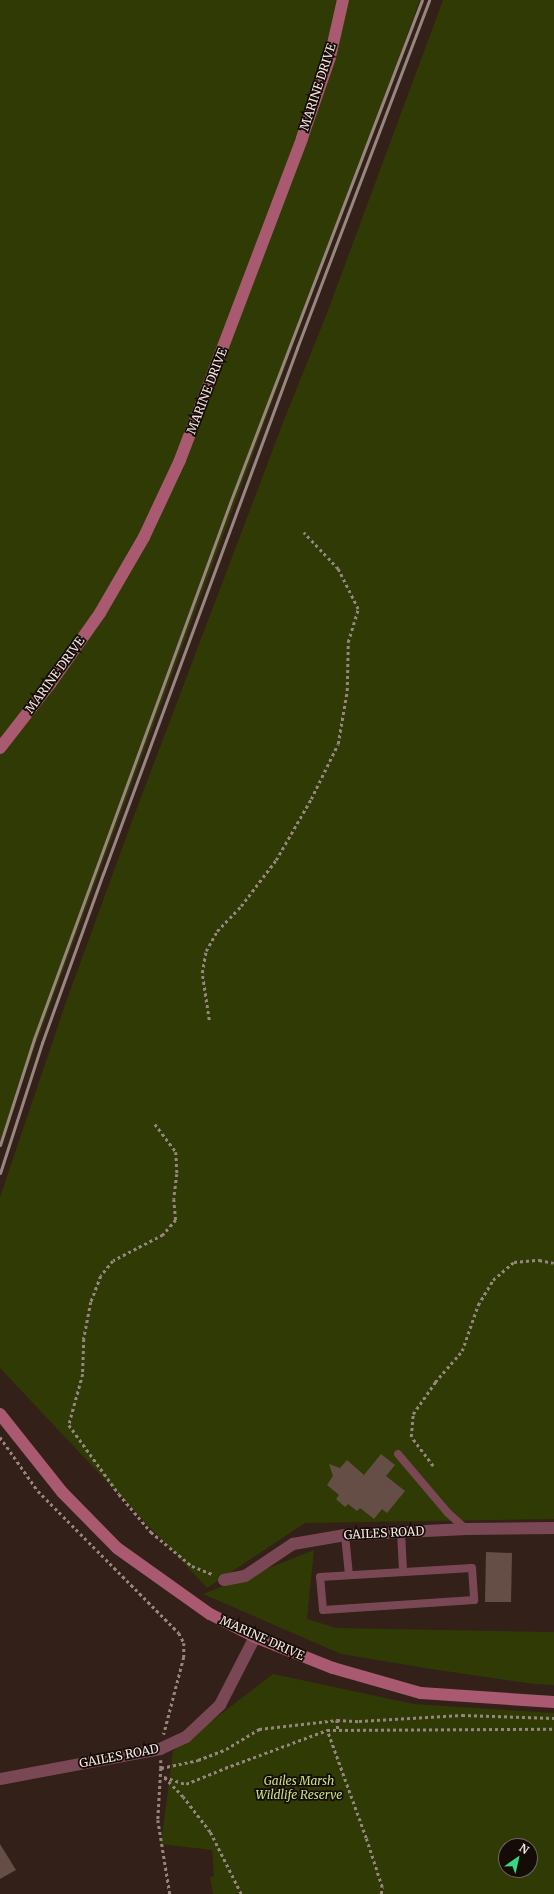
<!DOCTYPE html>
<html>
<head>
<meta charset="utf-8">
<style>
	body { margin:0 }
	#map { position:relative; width:554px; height:1894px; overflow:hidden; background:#332018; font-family:Merriweather,serif }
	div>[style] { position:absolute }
	.green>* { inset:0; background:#303a04 }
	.building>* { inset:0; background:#654e45 }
	.path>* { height:2.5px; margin-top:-1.25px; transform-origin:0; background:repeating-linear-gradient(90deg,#96867f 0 3px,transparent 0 6px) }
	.lane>* { height:8px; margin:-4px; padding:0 4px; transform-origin:4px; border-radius:4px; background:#7a4855 }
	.street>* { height:12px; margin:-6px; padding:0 6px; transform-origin:6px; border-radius:6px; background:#7a4855 }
	.secondary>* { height:12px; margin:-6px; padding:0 6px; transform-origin:6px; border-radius:6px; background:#a95a70 }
	.rail>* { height:3px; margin:-1.5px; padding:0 1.5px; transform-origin:1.5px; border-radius:1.5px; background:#978780 }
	span { translate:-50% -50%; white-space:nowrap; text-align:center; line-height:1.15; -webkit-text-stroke:3.5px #150c08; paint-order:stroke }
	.street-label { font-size:12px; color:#f6e8e3 }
	.park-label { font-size:12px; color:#c7e080; font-style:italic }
	.north { position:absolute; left:498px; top:1838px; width:40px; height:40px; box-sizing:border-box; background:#150c08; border:1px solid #6f6460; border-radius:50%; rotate:34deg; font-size:11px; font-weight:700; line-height:16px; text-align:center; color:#f6e8e3 }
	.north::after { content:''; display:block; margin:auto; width:14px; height:18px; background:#36d880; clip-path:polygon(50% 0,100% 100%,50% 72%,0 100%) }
</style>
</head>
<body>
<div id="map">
	<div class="green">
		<i style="clip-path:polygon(0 0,420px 0,0 1142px)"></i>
		<i style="clip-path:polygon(443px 0,554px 0,554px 1519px,305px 1523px,207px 1588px,0 1368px,0 1197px,66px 1002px,132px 821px,284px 420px,327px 313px)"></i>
		<i style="clip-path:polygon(314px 1550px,307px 1619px,336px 1628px,554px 1632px,554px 1685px,534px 1684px,431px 1669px,341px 1654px,203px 1594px)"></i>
		<i style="clip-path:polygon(evenodd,273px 1674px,414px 1704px,554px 1713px,554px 1894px,213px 1894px,210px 1877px,214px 1876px,212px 1850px,161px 1844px,173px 1751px,273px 1674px,506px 1846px,530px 1846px,530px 1870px,506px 1870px,506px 1846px)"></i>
	</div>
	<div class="building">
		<i style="clip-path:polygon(381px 1454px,395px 1465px,386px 1476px,405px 1491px,387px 1513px,382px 1509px,374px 1519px,360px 1508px,357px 1511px,348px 1504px,345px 1507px,336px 1499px,339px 1495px,327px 1485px,333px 1476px,329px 1464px,340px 1468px,347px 1460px,364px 1475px)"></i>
		<i style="clip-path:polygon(486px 1552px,512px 1553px,511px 1602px,485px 1602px)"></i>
		<i style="clip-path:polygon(0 1844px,16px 1870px,0 1879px)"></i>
	</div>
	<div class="path">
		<i style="left:209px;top:1020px;width:48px;rotate:-98.5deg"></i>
		<i style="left:202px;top:973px;width:22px;rotate:-80deg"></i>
		<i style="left:206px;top:951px;width:23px;rotate:-61deg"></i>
		<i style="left:217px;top:931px;width:35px;rotate:-46deg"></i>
		<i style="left:241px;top:906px;width:58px;rotate:-52.7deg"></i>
		<i style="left:276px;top:860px;width:70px;rotate:-60.2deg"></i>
		<i style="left:311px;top:799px;width:61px;rotate:-63.9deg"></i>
		<i style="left:338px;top:744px;width:54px;rotate:-80.4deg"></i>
		<i style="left:347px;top:691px;width:49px;rotate:-88.8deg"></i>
		<i style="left:348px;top:642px;width:34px;rotate:-73deg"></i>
		<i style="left:358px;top:609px;width:45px;rotate:-116.6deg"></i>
		<i style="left:338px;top:569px;width:50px;rotate:-133.4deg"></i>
		<i style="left:155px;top:1124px;width:35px;rotate:53deg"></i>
		<i style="left:176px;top:1152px;width:22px;rotate:87deg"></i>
		<i style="left:177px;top:1174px;width:25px;rotate:97deg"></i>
		<i style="left:174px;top:1199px;width:21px;rotate:85deg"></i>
		<i style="left:176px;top:1220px;width:20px;rotate:131deg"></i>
		<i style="left:163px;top:1235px;width:56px;rotate:152.5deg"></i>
		<i style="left:113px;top:1261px;width:19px;rotate:129deg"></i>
		<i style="left:101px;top:1276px;width:28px;rotate:111deg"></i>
		<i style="left:91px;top:1302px;width:38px;rotate:101deg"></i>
		<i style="left:84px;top:1339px;width:35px;rotate:92deg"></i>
		<i style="left:83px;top:1374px;width:53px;rotate:105.4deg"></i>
		<i style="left:69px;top:1425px;width:85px;rotate:54.1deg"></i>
		<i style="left:119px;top:1494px;width:50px;rotate:49.9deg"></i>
		<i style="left:151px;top:1532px;width:53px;rotate:39.7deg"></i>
		<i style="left:192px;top:1566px;width:24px;rotate:22deg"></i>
		<i style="left:0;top:1437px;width:66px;rotate:54.9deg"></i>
		<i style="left:38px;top:1491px;width:200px;rotate:45.2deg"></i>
		<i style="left:179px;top:1633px;width:11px;rotate:63deg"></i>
		<i style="left:184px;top:1643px;width:14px;rotate:90deg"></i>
		<i style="left:184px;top:1657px;width:80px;rotate:104.6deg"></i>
		<i style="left:433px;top:1466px;width:36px;rotate:-127deg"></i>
		<i style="left:411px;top:1437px;width:23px;rotate:-85deg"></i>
		<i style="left:413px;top:1414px;width:39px;rotate:-55deg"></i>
		<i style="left:435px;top:1382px;width:41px;rotate:-48.9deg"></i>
		<i style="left:462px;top:1351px;width:49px;rotate:-70.8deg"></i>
		<i style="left:478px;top:1305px;width:29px;rotate:-59deg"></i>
		<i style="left:493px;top:1280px;width:28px;rotate:-41deg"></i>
		<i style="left:514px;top:1262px;width:25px;rotate:-5deg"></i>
		<i style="left:539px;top:1260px;width:15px;rotate:11deg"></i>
		<i style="left:337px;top:1720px;width:9px;rotate:84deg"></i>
		<i style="left:161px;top:1760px;width:8px;rotate:90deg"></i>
		<i style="left:161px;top:1768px;width:38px;rotate:-12deg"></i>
		<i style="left:198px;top:1760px;width:30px;rotate:-21deg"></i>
		<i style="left:226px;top:1749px;width:39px;rotate:-31deg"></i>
		<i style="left:259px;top:1729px;width:79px;rotate:-6.6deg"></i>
		<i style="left:337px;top:1720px;width:22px;rotate:3deg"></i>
		<i style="left:359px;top:1721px;width:103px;rotate:-3.3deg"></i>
		<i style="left:462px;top:1715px;width:92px;rotate:1.9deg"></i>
		<i style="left:161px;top:1768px;width:52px;rotate:93.3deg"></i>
		<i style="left:158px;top:1820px;width:75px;rotate:80.8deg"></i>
		<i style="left:241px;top:1894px;width:69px;rotate:-116.6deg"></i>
		<i style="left:210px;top:1832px;width:44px;rotate:-127.6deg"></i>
		<i style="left:183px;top:1797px;width:28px;rotate:-134deg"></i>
		<i style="left:164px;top:1777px;width:23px;rotate:18deg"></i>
		<i style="left:186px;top:1784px;width:42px;rotate:-22.3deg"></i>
		<i style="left:225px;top:1768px;width:109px;rotate:-20.4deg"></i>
		<i style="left:381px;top:1894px;width:7px;rotate:-82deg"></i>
		<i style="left:382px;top:1887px;width:52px;rotate:-108.1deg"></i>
		<i style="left:366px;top:1838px;width:115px;rotate:-109.9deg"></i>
		<i style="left:327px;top:1730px;width:227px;rotate:-0.3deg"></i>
	</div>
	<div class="lane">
		<i style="left:398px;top:1454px;width:77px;rotate:49.7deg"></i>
		<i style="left:448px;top:1513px;width:24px;rotate:42deg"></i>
		<i style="left:401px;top:1532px;width:39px;rotate:87deg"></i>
		<i style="left:345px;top:1535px;width:40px;rotate:84.3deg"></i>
		<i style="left:472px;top:1568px;width:32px;rotate:86deg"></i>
		<i style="left:474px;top:1600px;width:151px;rotate:176.2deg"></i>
		<i style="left:323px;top:1610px;width:33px;rotate:-95deg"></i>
		<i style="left:320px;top:1577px;width:152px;rotate:-3.4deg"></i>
	</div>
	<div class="street">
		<i style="left:224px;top:1580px;width:21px;rotate:-11deg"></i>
		<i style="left:245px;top:1576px;width:58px;rotate:-33.7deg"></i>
		<i style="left:293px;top:1544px;width:53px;rotate:-9.8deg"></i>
		<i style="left:345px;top:1535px;width:121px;rotate:-2.8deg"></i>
		<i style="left:466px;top:1529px;width:88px;rotate:-0.7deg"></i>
		<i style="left:0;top:1779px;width:163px;rotate:-10.6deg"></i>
		<i style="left:160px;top:1749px;width:29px;rotate:-25deg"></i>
		<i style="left:186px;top:1737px;width:47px;rotate:-43.3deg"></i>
		<i style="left:220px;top:1705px;width:76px;rotate:-62.8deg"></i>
	</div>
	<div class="secondary">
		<i style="left:0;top:748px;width:81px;rotate:-52deg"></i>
		<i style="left:50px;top:684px;width:87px;rotate:-54.8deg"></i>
		<i style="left:100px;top:613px;width:88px;rotate:-59.9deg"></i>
		<i style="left:144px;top:537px;width:85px;rotate:-64.9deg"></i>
		<i style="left:180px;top:460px;width:344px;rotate:-69.2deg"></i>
		<i style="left:302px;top:138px;width:86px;rotate:-70.9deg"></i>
		<i style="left:330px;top:57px;width:58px;rotate:-77.2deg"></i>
		<i style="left:0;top:1414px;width:100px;rotate:51.5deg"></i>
		<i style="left:62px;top:1492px;width:78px;rotate:45.5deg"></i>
		<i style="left:117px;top:1548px;width:114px;rotate:35.4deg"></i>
		<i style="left:210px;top:1614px;width:51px;rotate:27.1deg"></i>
		<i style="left:255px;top:1637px;width:84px;rotate:21.7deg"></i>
		<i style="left:333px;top:1668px;width:91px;rotate:15.9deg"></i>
		<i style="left:421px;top:1693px;width:133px;rotate:3.9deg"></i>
	</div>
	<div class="rail">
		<i style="left:0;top:1145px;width:111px;rotate:-72.2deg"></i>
		<i style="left:34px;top:1039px;width:571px;rotate:-69.91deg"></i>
		<i style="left:230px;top:503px;width:538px;rotate:-69.11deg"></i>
		<i style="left:0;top:1173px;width:137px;rotate:-72.1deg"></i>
		<i style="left:42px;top:1043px;width:180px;rotate:-70.2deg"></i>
		<i style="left:103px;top:874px;width:561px;rotate:-69.75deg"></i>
		<i style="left:297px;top:348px;width:372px;rotate:-69.2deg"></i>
	</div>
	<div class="street-label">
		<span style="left:318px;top:87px;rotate:-72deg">MARINE DRIVE</span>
		<span style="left:207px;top:391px;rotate:-69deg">MARINE DRIVE</span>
		<span style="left:55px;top:675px;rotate:-54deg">MARINE DRIVE</span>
		<span style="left:384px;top:1533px;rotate:-3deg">GAILES ROAD</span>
		<span style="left:262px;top:1638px;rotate:24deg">MARINE DRIVE</span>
		<span style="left:119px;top:1756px;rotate:-11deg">GAILES ROAD</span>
	</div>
	<div class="park-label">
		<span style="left:299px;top:1788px">Gailes Marsh<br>Wildlife Reserve</span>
	</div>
	<div class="north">N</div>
</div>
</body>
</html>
